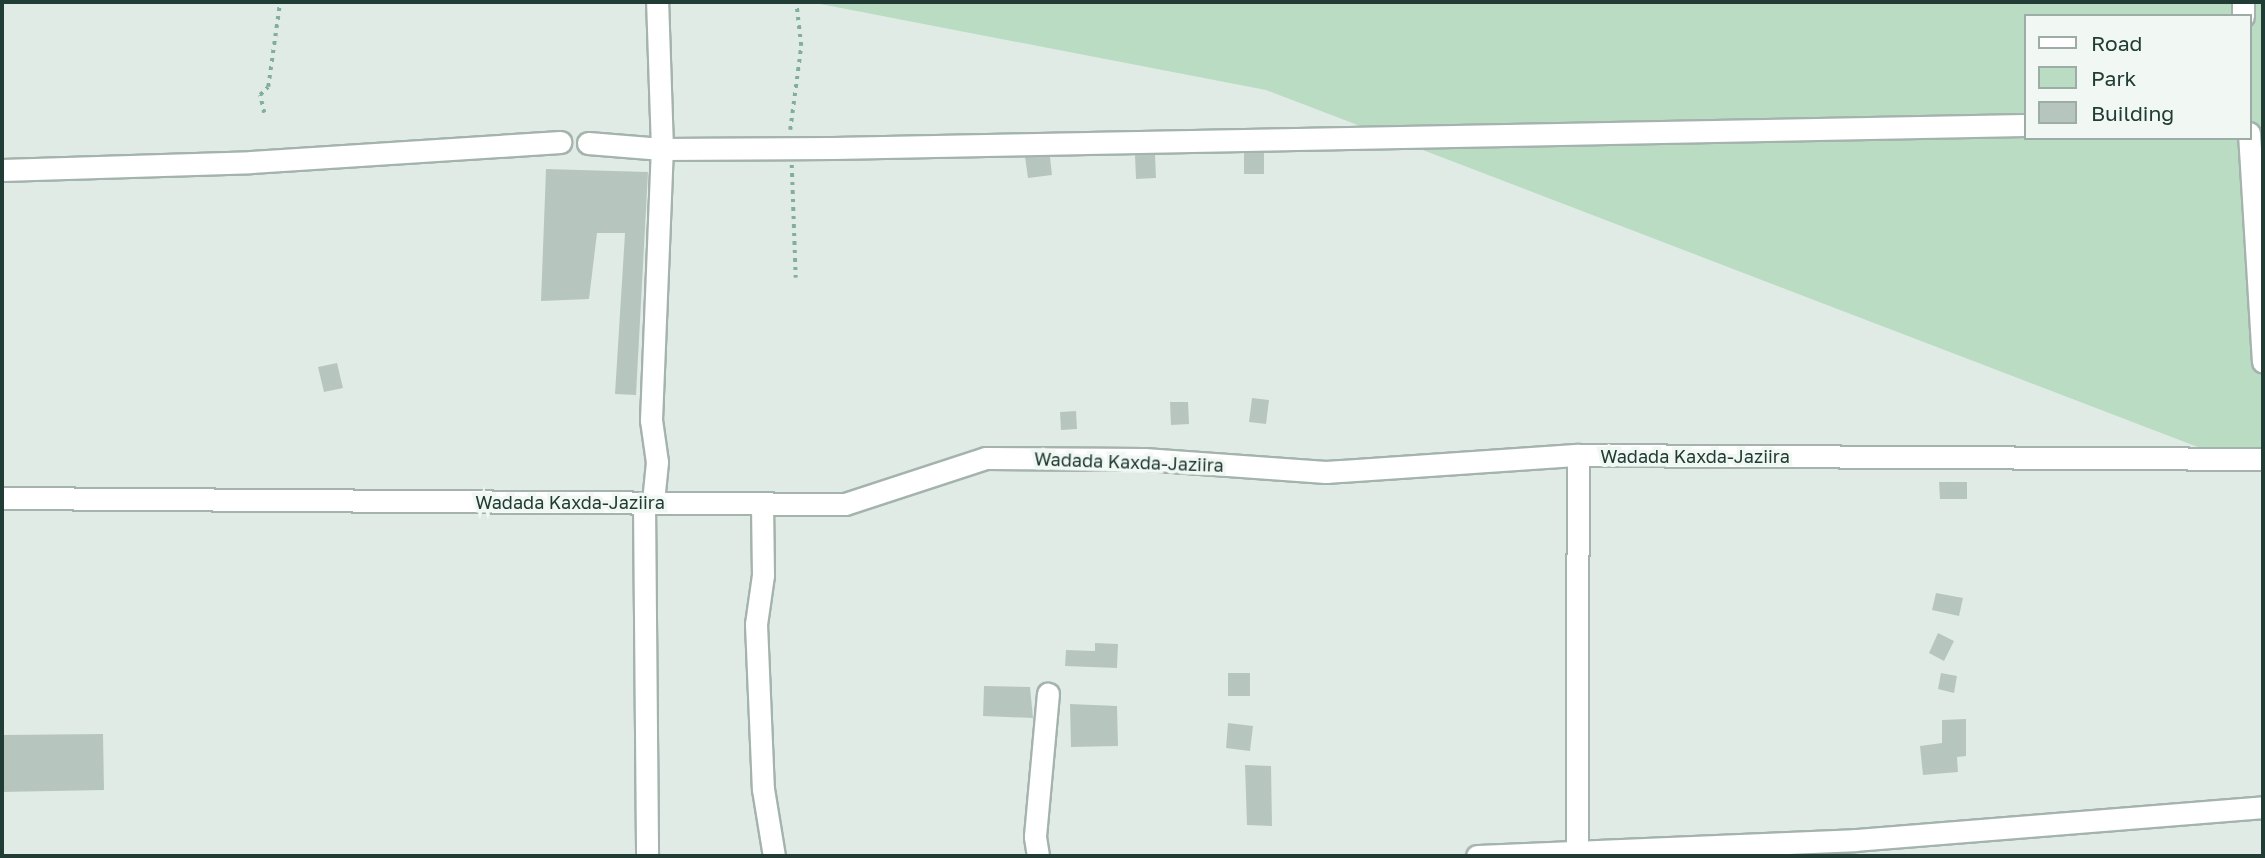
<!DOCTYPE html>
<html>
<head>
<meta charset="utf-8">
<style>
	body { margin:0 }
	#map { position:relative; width:2265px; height:858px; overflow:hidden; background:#e1ebe6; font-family:"Golos Text",sans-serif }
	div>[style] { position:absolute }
	.green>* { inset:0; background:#badcc3 }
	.building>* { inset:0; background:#b6c6bf }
	.path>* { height:3.5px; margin-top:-1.75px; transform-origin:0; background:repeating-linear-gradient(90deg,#81aea1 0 3.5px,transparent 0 8.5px) }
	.roads { filter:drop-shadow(2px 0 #a4b3ad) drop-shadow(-2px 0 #a4b3ad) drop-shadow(0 2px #a4b3ad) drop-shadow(0 -2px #a4b3ad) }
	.minor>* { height:21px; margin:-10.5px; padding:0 10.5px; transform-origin:10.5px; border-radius:10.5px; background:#fff }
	span { translate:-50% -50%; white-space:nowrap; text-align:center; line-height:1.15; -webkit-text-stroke:7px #f1f8f4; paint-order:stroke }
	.street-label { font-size:18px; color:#213b35 }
	.frame { position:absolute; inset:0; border:4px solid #213b35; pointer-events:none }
	.legend { position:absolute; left:2024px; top:14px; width:228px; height:126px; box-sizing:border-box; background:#f1f8f4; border:2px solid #9eaca8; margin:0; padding:9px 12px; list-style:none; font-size:21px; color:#213b35 }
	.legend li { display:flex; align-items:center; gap:14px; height:35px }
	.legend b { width:35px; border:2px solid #9eaca8 }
</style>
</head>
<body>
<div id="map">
	<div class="green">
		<i style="clip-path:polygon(evenodd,810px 2px,2263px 2px,2263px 472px,1266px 90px,810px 2px,2025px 16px,2249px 16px,2249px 138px,2025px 138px,2025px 16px)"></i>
	</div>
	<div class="building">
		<i style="clip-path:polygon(1244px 153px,1264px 153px,1264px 174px,1244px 174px)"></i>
		<i style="clip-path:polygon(1135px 155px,1155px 155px,1156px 178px,1136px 179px)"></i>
		<i style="clip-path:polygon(1025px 157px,1050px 157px,1052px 175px,1028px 178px)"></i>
		<i style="clip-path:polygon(546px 169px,648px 172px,636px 395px,615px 394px,625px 233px,597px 233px,589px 299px,541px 301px)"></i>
		<i style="clip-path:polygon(337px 363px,343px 388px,324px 392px,318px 367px)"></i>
		<i style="clip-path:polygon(1252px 398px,1269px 400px,1266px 424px,1249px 422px)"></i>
		<i style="clip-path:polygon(1170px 402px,1188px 402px,1189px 424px,1171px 425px)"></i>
		<i style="clip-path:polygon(1076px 411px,1077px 429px,1061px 430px,1060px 412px)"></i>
		<i style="clip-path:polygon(1939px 482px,1967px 482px,1967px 499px,1940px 499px)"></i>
		<i style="clip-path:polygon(1936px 593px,1963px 598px,1959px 616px,1932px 610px)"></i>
		<i style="clip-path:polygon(1938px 633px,1954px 641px,1944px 661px,1929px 653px)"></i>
		<i style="clip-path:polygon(1095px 643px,1118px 644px,1117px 668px,1065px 666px,1066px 650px,1095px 651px)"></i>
		<i style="clip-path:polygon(1228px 673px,1250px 673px,1250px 696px,1228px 696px)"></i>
		<i style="clip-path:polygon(1941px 673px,1957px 676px,1954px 693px,1938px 689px)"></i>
		<i style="clip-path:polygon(984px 686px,1030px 687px,1033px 718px,983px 716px)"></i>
		<i style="clip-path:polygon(1070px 704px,1117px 706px,1118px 746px,1071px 747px)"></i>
		<i style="clip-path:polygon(1966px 719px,1966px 756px,1957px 757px,1958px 772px,1923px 775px,1920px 746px,1942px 743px,1942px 720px)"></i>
		<i style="clip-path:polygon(1228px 723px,1253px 726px,1250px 751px,1226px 748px)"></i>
		<i style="clip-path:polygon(103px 734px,104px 790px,2px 792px,2px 735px)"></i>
		<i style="clip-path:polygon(1245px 765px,1271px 766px,1272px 826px,1247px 825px)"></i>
	</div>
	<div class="path">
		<i style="left:264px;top:113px;width:18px;rotate:-103deg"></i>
		<i style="left:260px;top:95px;width:11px;rotate:-45deg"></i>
		<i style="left:268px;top:87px;width:86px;rotate:-82deg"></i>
		<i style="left:790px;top:130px;width:85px;rotate:-82.5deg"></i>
		<i style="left:801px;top:46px;width:44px;rotate:-96.5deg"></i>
		<i style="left:792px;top:165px;width:113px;rotate:88deg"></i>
	</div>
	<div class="roads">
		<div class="minor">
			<i style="left:2243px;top:2px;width:14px;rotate:90deg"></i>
			<i style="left:2249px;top:133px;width:229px;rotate:86.5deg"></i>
			<i style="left:588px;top:143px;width:74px;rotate:4.6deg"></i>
			<i style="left:662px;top:149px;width:171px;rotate:-0.3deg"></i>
			<i style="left:833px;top:148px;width:1192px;rotate:-1.11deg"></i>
			<i style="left:2px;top:170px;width:249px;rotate:-1.8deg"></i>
			<i style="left:251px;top:162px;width:310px;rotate:-3.7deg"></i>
			<i style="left:2px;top:498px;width:843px;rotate:0.41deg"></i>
			<i style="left:845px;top:504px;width:148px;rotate:-18.1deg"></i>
			<i style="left:986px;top:458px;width:158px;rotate:0.4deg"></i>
			<i style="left:1144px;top:459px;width:182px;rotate:4.1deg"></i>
			<i style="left:1326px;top:472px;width:253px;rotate:-3.9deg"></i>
			<i style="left:1578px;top:455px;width:685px;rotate:0.33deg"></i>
			<i style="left:653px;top:502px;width:40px;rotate:-84.3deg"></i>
			<i style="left:657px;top:462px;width:42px;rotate:-98.1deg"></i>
			<i style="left:651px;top:420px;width:271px;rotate:-87.7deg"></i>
			<i style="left:662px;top:149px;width:147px;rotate:-91.9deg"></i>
			<i style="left:644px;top:503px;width:353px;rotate:89.5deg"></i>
			<i style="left:762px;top:504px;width:71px;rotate:89.2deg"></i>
			<i style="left:763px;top:575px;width:49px;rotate:98.1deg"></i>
			<i style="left:756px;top:624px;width:165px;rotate:87.6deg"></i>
			<i style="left:763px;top:789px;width:68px;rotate:80.7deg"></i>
			<i style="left:1038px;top:856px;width:20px;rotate:-99deg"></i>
			<i style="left:1035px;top:836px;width:143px;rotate:-84.8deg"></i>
			<i style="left:1477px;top:856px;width:378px;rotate:-2.4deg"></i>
			<i style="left:1855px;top:840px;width:409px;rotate:-4.6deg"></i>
			<i style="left:1577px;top:856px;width:401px;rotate:-89.9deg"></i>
		</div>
	</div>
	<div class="street-label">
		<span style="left:1695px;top:456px">Wadada Kaxda-Jaziira</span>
		<span style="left:1129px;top:462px;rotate:2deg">Wadada Kaxda-Jaziira</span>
		<span style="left:570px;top:502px">Wadada Kaxda-Jaziira</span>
	</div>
	<div class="frame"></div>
	<ul class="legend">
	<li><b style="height:9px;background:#fff"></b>Road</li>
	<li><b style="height:19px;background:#badcc3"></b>Park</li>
	<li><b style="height:19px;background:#b6c6bf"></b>Building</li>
	</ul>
</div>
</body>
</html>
